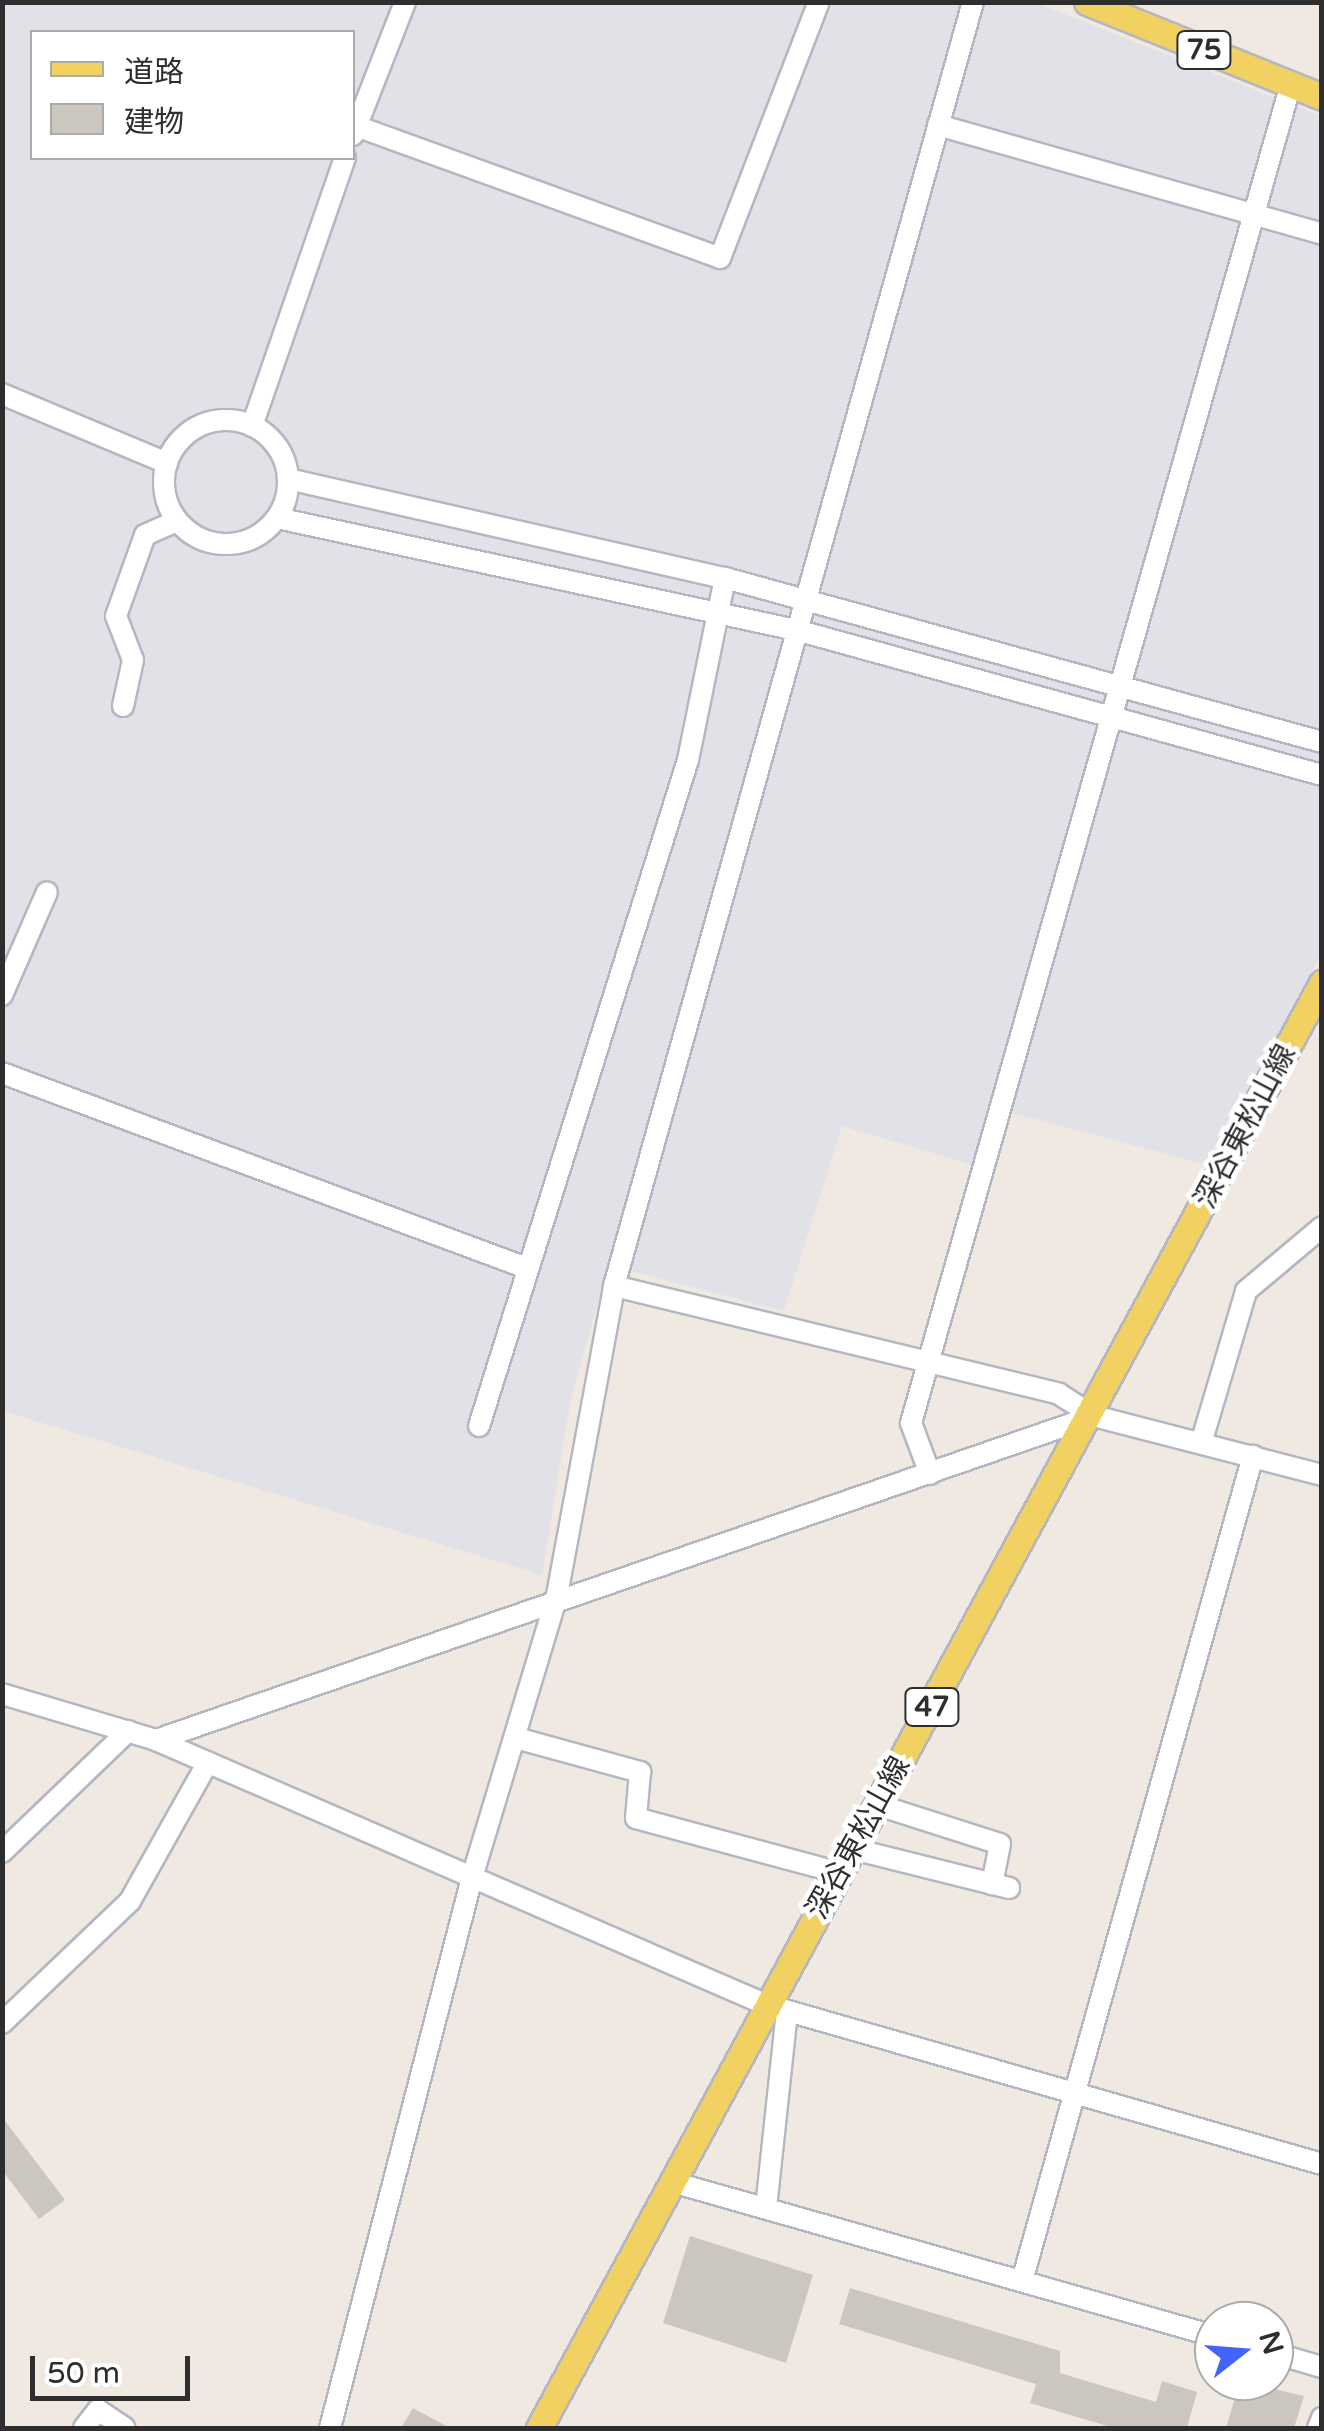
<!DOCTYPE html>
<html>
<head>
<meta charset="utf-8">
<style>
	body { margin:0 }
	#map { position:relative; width:1324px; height:2431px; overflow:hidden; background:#efe9e1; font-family:"Varela Round","Noto Sans JP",sans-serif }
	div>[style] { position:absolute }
	.industrial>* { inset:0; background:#e3e1e8 }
	.building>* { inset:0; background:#cbc7bf }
	.roads { filter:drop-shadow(2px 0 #b4b7c1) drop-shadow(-2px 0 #b4b7c1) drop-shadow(0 2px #b4b7c1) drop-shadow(0 -2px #b4b7c1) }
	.minor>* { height:20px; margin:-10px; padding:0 10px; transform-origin:10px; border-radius:10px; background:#fff }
	.minor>.ring { margin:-10px; padding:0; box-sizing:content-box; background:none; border:20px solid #fff; border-radius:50% }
	.major>* { height:25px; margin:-12.5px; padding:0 12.5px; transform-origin:12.5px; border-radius:12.5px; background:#f2d163 }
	span { translate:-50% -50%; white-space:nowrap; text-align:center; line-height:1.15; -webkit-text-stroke:9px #fff; paint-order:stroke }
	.shield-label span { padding:2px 8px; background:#fff; border:2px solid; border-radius:8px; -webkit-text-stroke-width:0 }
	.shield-label { font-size:28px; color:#2e2e2e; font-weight:700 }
	.street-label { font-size:30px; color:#2e2e2e }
	.frame { position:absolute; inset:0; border:5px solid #2e2e2e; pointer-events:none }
	.legend { position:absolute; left:30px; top:30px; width:325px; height:130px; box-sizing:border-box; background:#fff; border:2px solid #ababab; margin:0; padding:12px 18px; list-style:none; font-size:30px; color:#2e2e2e }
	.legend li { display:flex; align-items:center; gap:20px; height:50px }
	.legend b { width:50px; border:2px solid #ababab }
	.north { position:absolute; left:1194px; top:2301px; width:100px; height:100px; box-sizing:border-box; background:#fff; border:2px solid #ababab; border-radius:50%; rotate:73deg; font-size:28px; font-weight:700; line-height:40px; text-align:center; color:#2e2e2e }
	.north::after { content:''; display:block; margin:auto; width:35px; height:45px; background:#4264fb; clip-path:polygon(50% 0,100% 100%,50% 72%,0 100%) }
	.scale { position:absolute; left:30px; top:2356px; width:160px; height:45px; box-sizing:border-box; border:5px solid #2e2e2e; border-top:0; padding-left:12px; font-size:30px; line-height:35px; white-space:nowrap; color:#2e2e2e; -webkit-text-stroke:8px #fff; paint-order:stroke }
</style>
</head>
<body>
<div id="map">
	<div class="industrial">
		<i style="clip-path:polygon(evenodd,3px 3px,1037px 3px,1321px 116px,1321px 954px,1208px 1165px,993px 1108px,977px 1166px,842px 1126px,784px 1311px,608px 1265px,570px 1403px,542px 1575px,3px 1411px,3px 3px,32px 32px,352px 32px,352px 158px,32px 158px,32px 32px)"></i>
	</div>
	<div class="building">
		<i style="clip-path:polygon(2px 2117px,65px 2200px,39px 2219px,2px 2170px)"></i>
		<i style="clip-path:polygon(690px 2236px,813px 2275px,786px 2363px,663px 2323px)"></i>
		<i style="clip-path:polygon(850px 2288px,1060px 2351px,1060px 2373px,1156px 2402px,1162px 2381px,1197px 2392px,1187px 2428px,1114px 2428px,1030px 2403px,1036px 2384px,839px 2324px)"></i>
		<i style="clip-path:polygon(1240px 2381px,1304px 2396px,1294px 2428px,1226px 2428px)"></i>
		<i style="clip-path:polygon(413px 2408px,450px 2428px,401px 2428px)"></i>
	</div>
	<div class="roads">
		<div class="minor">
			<i style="left:938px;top:125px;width:399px;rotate:15.8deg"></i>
			<i style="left:356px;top:126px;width:387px;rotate:19.9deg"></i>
			<i style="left:720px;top:258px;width:274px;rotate:-68.9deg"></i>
			<i style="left:353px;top:135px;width:143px;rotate:-68.6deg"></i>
			<i style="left:2px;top:394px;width:179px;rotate:22.7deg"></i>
			<i class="ring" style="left:164px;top:420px;width:104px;height:104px"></i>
			<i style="left:252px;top:426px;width:284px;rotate:-70.9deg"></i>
			<i style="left:288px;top:479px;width:448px;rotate:12.8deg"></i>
			<i style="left:725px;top:578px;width:619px;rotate:15.36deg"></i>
			<i style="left:277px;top:518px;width:531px;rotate:12.18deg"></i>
			<i style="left:796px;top:630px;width:546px;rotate:15.41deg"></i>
			<i style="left:123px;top:706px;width:47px;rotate:-77.7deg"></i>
			<i style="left:133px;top:660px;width:47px;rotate:-111.1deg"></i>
			<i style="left:116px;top:616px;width:86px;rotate:-70.3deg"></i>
			<i style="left:145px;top:535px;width:35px;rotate:-24deg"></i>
			<i style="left:2px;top:995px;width:112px;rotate:-66.4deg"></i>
			<i style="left:2px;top:1073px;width:557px;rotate:20.39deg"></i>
			<i style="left:614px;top:1286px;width:458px;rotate:13.6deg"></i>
			<i style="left:1059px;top:1394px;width:41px;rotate:32.2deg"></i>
			<i style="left:479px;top:1426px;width:698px;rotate:-72.58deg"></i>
			<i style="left:688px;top:760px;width:186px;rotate:-78.5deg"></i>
			<i style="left:1202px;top:1440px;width:155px;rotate:-73.5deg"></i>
			<i style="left:1246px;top:1291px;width:99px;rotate:-40.1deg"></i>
			<i style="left:930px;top:1474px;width:54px;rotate:-110.4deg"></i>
			<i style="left:911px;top:1423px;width:1392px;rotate:-74.16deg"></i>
			<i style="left:2px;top:1694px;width:161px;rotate:16.6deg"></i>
			<i style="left:156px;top:1740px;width:666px;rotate:23.45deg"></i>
			<i style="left:767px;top:2005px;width:577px;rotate:15.99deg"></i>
			<i style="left:516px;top:1738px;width:129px;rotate:15.3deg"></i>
			<i style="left:640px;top:1772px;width:46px;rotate:95deg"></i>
			<i style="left:636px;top:1818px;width:211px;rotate:15.1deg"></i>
			<i style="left:156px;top:1740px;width:992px;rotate:-19.06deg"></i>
			<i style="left:1094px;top:1416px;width:236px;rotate:14.5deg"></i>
			<i style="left:878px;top:1805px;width:128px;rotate:17.7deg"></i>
			<i style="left:1000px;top:1844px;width:41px;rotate:101.3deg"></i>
			<i style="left:853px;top:1849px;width:161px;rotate:14deg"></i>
			<i style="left:2px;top:1852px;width:175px;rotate:-43.8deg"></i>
			<i style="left:2px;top:2023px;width:177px;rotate:-43.6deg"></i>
			<i style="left:130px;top:1901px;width:159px;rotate:-60.7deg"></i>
			<i style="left:672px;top:2182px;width:563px;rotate:15.86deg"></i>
			<i style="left:766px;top:2208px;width:198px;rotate:-83.9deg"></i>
			<i style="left:1022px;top:2281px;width:857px;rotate:-74.36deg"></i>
			<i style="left:1274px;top:2353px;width:50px;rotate:16.3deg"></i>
			<i style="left:84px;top:2428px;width:23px;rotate:-52deg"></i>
			<i style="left:98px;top:2410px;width:32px;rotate:34deg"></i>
			<i style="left:330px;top:2428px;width:572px;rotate:-75.53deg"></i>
			<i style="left:473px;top:1874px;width:291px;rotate:-73.2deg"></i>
			<i style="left:557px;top:1595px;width:314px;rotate:-79.5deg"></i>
			<i style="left:614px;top:1286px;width:1333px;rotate:-74.38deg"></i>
			<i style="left:1318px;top:2428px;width:11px;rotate:-68deg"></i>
		</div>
		<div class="major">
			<i style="left:1087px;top:2px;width:253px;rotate:22deg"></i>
			<i style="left:539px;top:2428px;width:1644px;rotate:-61.55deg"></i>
		</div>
	</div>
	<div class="shield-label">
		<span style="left:1204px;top:50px">75</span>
		<span style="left:932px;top:1707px">47</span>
	</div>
	<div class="street-label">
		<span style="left:1246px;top:1127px;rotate:-62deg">深谷東松山線</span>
		<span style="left:859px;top:1838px;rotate:-61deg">深谷東松山線</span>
	</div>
	<div class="frame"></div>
	<ul class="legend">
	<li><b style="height:12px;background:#f2d163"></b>道路</li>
	<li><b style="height:28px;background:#cbc7bf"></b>建物</li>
	</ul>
	<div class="north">N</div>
	<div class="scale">50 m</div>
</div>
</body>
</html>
